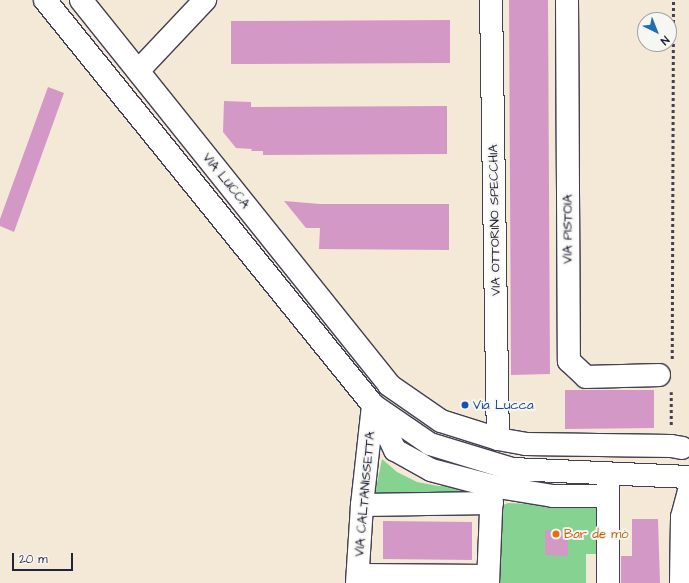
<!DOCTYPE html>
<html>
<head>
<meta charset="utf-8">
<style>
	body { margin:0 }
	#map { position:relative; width:689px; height:583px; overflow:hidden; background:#f4e8d7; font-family:"Architects Daughter",sans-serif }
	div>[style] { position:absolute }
	.green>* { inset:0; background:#86d391 }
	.building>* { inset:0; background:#d498c7 }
	.path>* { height:2.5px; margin-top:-1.25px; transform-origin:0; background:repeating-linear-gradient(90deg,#424052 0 3px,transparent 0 6px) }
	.roads { filter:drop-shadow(1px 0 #424052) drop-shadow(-1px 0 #424052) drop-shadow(0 1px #424052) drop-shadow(0 -1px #424052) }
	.minor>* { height:22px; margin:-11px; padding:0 11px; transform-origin:11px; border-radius:11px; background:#fff }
	.dots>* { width:11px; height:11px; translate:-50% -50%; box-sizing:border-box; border:2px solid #f6f6f2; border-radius:50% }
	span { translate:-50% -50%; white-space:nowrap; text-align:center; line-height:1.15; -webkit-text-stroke:4px #f6f6f2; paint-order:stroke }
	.street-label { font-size:13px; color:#22223b }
	.transit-label { font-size:13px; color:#164399 }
	.left { translate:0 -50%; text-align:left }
	.food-label { font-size:13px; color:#c56008 }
	.north { position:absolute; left:637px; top:12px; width:40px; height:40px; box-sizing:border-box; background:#f6f6f2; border:1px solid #a1a1a9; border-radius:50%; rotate:137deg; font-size:11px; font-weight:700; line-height:16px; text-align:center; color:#22223b }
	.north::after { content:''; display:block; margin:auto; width:14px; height:18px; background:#1f6fb2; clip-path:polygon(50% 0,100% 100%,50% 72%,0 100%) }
	.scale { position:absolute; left:12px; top:553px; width:61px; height:18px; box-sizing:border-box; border:2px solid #22223b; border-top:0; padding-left:5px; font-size:12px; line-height:14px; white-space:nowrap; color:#22223b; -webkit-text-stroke:3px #f6f6f2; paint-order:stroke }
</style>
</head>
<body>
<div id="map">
	<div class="green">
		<i style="clip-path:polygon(382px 459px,397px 472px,417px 482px,438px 486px,479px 487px,480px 491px,377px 495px,375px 493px)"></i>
		<i style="clip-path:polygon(508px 503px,598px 507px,600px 554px,586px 554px,586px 583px,500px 583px,500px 510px,503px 505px)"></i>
	</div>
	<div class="building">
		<i style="clip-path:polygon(509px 0,548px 0,550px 374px,511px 375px)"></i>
		<i style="clip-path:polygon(450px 20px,450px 63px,231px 64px,231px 21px)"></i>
		<i style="clip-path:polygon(48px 87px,64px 93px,14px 232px,0 226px,0 219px)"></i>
		<i style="clip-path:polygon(224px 101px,251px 102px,251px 107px,447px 106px,447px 154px,263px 155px,263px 151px,251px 151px,252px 149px,236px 148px,223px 132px)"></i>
		<i style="clip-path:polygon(284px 201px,320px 204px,449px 204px,449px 250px,319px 249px,320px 228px,306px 228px)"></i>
		<i style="clip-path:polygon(565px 390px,654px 390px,654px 428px,565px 429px)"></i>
		<i style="clip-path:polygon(632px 519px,658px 519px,660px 583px,621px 583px,621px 556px,632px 556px)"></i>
		<i style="clip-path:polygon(383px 521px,472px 522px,472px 560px,383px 559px)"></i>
		<i style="clip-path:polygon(545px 530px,568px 530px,568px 556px,545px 555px)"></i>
	</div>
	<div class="path">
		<i style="left:672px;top:359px;width:359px;rotate:-89.8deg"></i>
		<i style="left:671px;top:425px;width:33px;rotate:-90deg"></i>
	</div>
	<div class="roads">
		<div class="minor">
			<i style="left:45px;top:0;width:521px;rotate:51deg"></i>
			<i style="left:373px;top:405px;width:69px;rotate:34.4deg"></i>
			<i style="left:430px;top:444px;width:86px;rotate:17deg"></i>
			<i style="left:512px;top:469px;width:177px;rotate:2.6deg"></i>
			<i style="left:81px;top:0;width:493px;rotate:51.3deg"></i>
			<i style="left:389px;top:385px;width:63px;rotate:34.7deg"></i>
			<i style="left:441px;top:421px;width:60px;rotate:17.5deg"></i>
			<i style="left:498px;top:439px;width:28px;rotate:10deg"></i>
			<i style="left:526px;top:444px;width:145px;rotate:0.8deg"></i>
			<i style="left:671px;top:446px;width:11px;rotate:10deg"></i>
			<i style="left:491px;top:0;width:439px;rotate:89.1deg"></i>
			<i style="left:567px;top:0;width:361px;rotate:89.7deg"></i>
			<i style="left:569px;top:361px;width:23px;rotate:43deg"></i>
			<i style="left:586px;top:377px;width:73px;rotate:-1.6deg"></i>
			<i style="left:138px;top:71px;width:98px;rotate:-46.7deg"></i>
			<i style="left:374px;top:406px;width:49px;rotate:64.5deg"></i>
			<i style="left:395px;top:450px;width:41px;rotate:29.1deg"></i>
			<i style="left:431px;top:470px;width:63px;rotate:14.7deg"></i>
			<i style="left:492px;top:486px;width:62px;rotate:9.3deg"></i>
			<i style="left:553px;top:496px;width:55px"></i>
			<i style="left:362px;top:505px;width:130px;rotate:-0.9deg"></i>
			<i style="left:358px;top:575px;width:130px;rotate:0.4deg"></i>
			<i style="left:357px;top:583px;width:78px;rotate:-86.3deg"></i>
			<i style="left:362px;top:505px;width:101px;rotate:-83.7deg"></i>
			<i style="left:488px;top:583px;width:95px;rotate:-87.6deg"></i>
			<i style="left:608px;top:583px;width:101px;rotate:-90deg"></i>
			<i style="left:681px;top:583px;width:66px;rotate:-89.1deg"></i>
			<i style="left:682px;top:517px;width:27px;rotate:-75deg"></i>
		</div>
	</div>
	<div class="dots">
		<i style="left:465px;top:405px;background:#1a4fb4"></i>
		<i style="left:556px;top:534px;background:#e8710a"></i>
	</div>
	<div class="street-label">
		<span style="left:226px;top:181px;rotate:51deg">VIA LUCCA</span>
		<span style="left:495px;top:220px;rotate:-91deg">VIA OTTORINO SPECCHIA</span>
		<span style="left:568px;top:229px;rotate:-90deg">VIA PISTOIA</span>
		<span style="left:365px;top:494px;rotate:-85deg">VIA CALTANISSETTA</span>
	</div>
	<div class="transit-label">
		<span class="left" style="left:473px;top:405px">Via Lucca</span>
	</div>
	<div class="food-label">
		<span class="left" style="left:564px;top:534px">Bar de mò</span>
	</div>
	<div class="north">N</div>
	<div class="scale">20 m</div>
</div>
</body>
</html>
